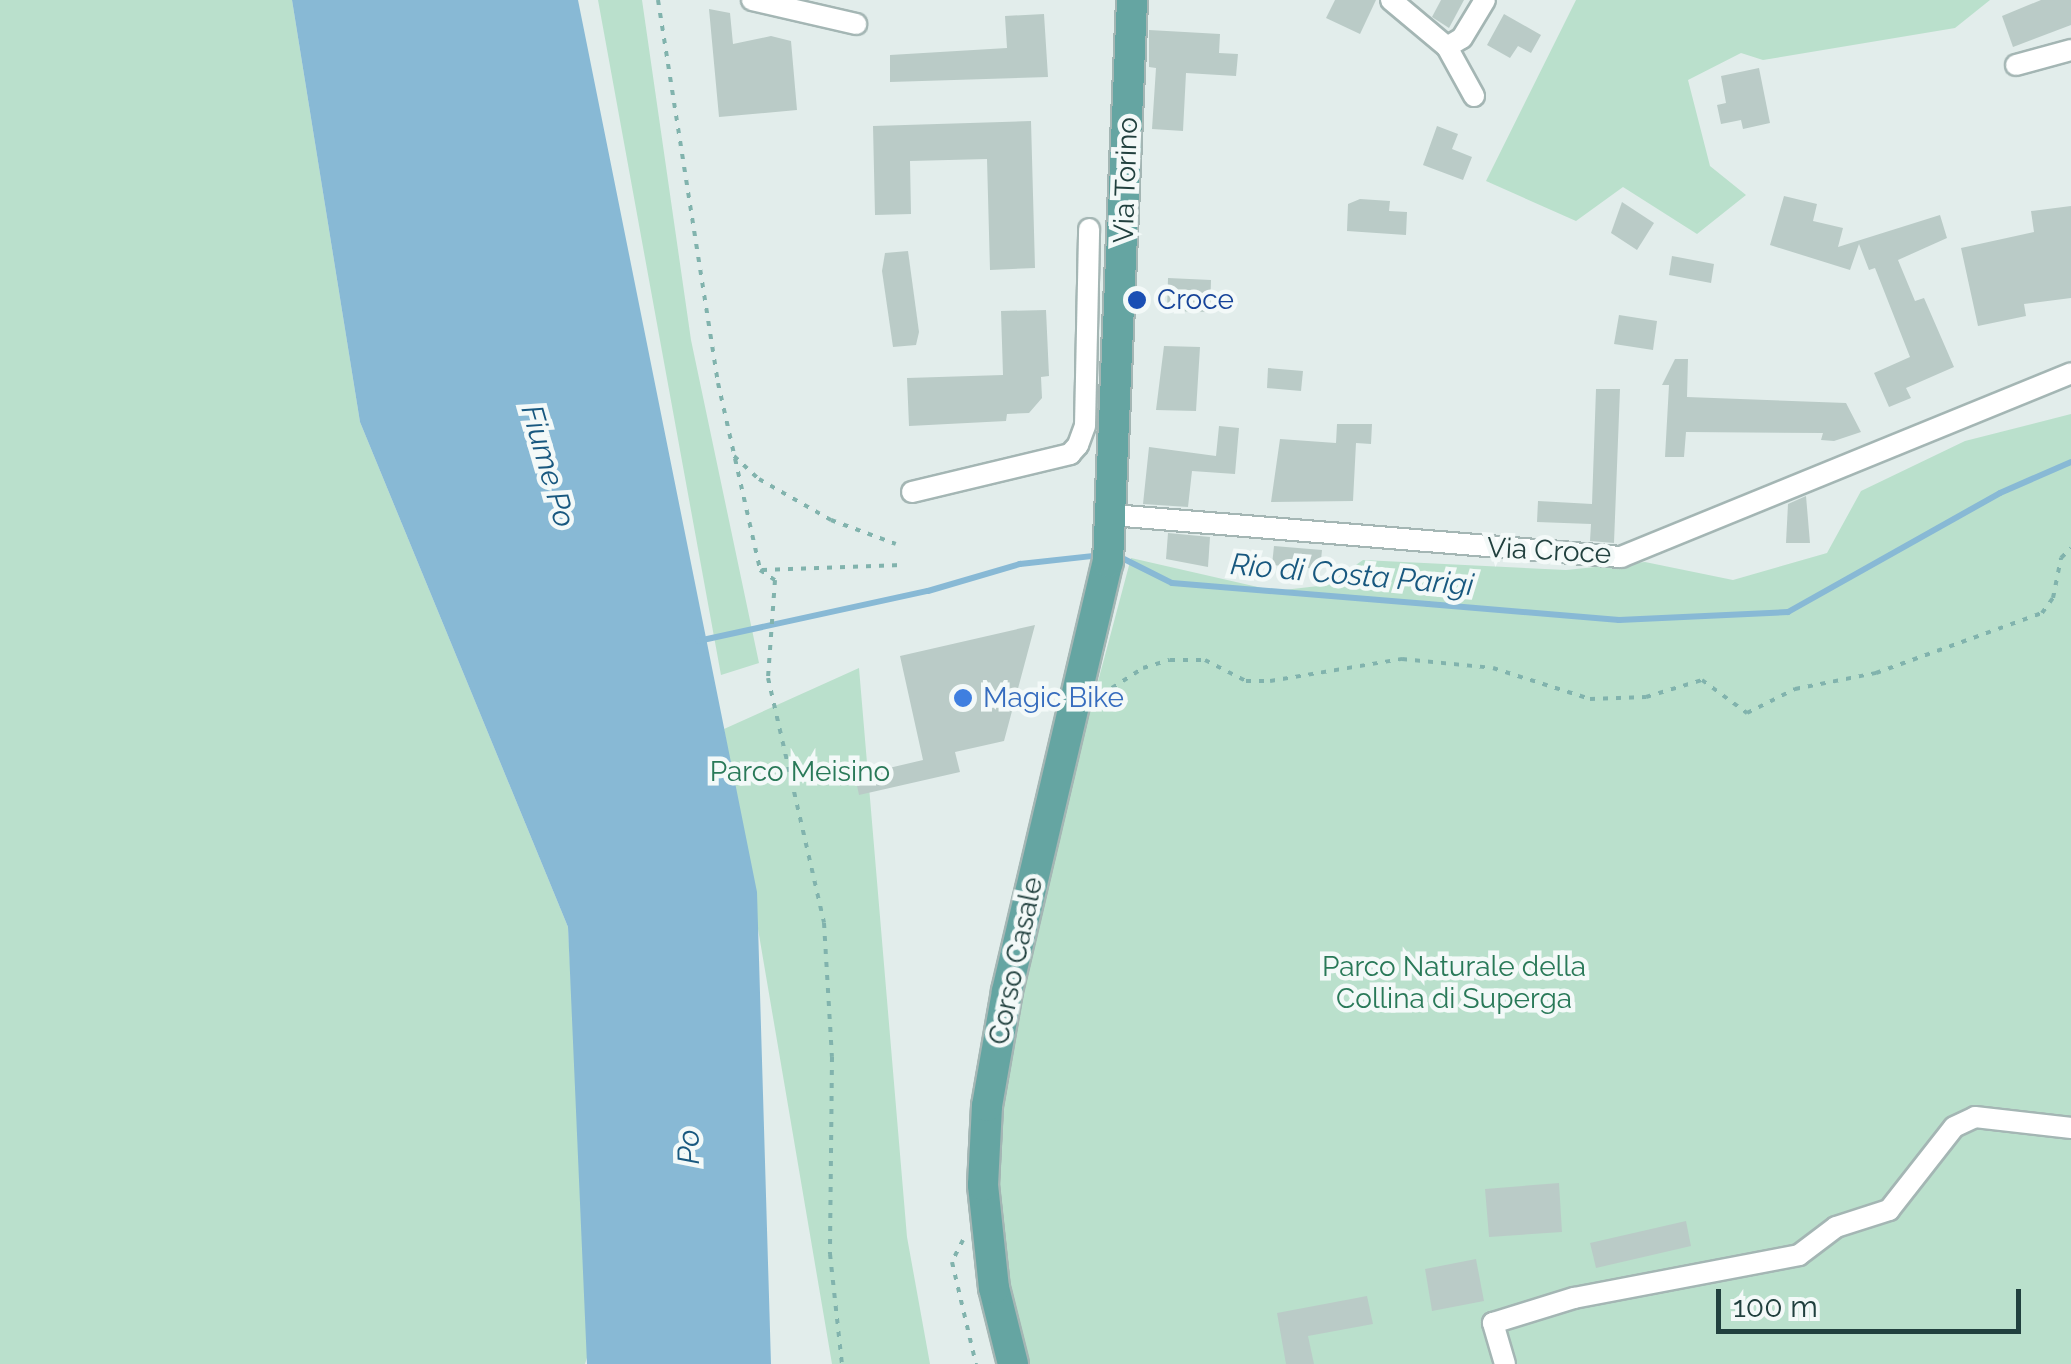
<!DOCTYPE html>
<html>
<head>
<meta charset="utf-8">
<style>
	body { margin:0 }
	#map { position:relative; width:2071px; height:1364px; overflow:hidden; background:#e2edeb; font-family:Raleway,sans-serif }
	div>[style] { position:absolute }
	.green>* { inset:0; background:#bae0cc }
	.water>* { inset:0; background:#88b9d5 }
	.stream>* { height:6px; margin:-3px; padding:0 3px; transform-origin:3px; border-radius:3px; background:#88b9d5 }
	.building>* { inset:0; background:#bacbc7 }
	.path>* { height:4px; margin-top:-2px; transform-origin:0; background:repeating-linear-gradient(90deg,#81b3ad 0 5px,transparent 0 13px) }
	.roads { filter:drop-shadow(2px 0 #a4b6b4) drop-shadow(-2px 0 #a4b6b4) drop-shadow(0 2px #a4b6b4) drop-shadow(0 -2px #a4b6b4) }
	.minor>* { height:20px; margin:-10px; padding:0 10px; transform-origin:10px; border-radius:10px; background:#fff }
	.primary>* { height:30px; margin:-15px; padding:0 15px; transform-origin:15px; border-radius:15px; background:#65a5a2 }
	.dots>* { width:28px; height:28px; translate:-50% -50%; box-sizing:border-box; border:5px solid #f3f9f8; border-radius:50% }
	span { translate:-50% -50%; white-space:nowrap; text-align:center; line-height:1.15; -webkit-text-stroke:9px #f3f9f8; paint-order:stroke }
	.street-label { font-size:28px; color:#21403e }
	.transit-label { font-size:28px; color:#164399 }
	.left { translate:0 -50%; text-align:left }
	.shop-label { font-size:28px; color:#366cbe }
	.park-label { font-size:28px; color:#297958 }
	.water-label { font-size:30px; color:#18587f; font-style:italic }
	.scale { position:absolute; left:1716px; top:1289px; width:305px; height:45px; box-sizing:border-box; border:5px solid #21403e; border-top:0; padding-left:12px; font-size:30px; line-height:35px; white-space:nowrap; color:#21403e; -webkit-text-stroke:8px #f3f9f8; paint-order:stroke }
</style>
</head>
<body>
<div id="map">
	<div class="green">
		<i style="clip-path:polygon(0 0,292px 0,360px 422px,568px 927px,591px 1345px,585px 1364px,0 1364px)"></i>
		<i style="clip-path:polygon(598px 0,642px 0,691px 340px,759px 663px,721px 675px)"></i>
		<i style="clip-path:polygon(1576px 0,1990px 0,1955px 28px,1763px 60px,1741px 53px,1688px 80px,1710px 166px,1746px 195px,1697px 234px,1623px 187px,1576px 221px,1486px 181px)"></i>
		<i style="clip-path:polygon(2071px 414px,2071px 1364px,1024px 1364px,1003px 1289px,993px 1185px,998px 1099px,1042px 891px,1131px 558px,1275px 591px,1327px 585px,1363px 560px,1566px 570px,1645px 562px,1733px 580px,1827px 553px,1861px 491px,1965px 441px)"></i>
		<i style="clip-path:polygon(859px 668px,907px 1237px,930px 1364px,832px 1364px,724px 729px)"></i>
	</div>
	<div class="water">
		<i style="clip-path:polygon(292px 0,578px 0,757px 892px,771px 1364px,587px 1364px,568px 927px,360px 422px)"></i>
	</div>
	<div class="stream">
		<i style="left:1118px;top:556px;width:60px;rotate:26.6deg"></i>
		<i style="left:1172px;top:583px;width:257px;rotate:4.7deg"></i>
		<i style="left:1428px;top:604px;width:192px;rotate:4.8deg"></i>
		<i style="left:1619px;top:620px;width:169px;rotate:-2.7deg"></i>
		<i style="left:1788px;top:612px;width:243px;rotate:-29.3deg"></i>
		<i style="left:2000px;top:493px;width:77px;rotate:-23.6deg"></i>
		<i style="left:698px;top:641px;width:235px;rotate:-12.3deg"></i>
		<i style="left:928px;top:591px;width:96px;rotate:-16.4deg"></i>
		<i style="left:1020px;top:564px;width:81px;rotate:-6.3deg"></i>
	</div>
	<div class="building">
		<i style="clip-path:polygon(1335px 0,1376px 0,1360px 34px,1326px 18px)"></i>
		<i style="clip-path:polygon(1441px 0,1464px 0,1449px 28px,1432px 17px)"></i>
		<i style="clip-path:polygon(2041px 0,2071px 0,2071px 25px,2013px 47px,2002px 16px)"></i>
		<i style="clip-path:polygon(709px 9px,730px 13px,733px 44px,771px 36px,791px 41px,797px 110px,719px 117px)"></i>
		<i style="clip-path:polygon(1044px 14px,1048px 77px,890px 82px,890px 55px,1007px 48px,1005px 16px)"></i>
		<i style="clip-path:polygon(1504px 14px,1541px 35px,1531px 53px,1518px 46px,1510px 58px,1487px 45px)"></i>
		<i style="clip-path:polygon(1149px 30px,1220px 34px,1219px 53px,1238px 54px,1236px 76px,1186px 73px,1183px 131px,1152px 129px,1156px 68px,1149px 67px)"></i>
		<i style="clip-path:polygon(1759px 68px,1770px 123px,1743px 129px,1741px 120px,1721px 124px,1717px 105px,1726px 103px,1721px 76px)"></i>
		<i style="clip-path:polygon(1031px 121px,1035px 268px,990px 270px,987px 159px,910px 161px,911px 214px,875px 215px,873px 126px)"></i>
		<i style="clip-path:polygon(1437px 126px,1458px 134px,1452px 149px,1472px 157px,1463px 180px,1423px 165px)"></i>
		<i style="clip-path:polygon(1784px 196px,1817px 204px,1813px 221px,1843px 228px,1838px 247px,1940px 215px,1947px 238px,1898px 260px,1915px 301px,1924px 298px,1954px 367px,1906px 388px,1911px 398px,1889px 407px,1874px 373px,1910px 357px,1875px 268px,1869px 270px,1859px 244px,1850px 270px,1770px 245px)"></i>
		<i style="clip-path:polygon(1360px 199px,1390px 201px,1389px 211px,1407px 212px,1406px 235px,1347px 231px,1348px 204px)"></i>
		<i style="clip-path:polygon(1622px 202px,1654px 223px,1637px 250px,1611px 233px)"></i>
		<i style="clip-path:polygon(2071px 206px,2071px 298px,2024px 304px,2026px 316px,1978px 326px,1961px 248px,2034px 232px,2031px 211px)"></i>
		<i style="clip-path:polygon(908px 251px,919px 332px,916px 345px,893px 347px,882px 271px,885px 253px)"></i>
		<i style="clip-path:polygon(1672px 256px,1714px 264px,1711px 283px,1669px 275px)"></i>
		<i style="clip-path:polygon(1168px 278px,1211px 280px,1210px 312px,1167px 311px)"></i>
		<i style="clip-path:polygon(1046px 310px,1049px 376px,1041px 377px,1042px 398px,1029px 413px,1007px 414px,1006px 421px,909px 426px,907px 378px,1003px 375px,1001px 311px)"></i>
		<i style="clip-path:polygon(1619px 315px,1657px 321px,1653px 350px,1614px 344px)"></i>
		<i style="clip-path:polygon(1164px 346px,1200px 347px,1196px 411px,1156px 410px)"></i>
		<i style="clip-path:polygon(1675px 359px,1688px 359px,1687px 397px,1846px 403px,1861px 432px,1834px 441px,1821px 440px,1823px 433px,1686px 432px,1684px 457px,1665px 457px,1669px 385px,1662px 385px)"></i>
		<i style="clip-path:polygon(1268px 368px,1303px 371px,1301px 391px,1267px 388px)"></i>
		<i style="clip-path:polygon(1596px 389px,1620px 389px,1614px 543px,1590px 541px,1591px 524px,1537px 522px,1538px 501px,1592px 504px)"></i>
		<i style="clip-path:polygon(1337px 424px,1372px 424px,1371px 444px,1356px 443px,1353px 501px,1271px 502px,1280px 439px,1336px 443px)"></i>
		<i style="clip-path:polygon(1219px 426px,1239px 428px,1235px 474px,1192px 471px,1188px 507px,1143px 504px,1149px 447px,1216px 456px)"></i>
		<i style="clip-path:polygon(1806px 496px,1810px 543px,1786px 543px,1788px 504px)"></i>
		<i style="clip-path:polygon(1168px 533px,1210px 537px,1208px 567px,1166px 559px)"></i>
		<i style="clip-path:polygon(1274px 546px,1322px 550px,1320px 569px,1272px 565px)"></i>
		<i style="clip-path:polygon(1035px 625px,1004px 741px,955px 752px,960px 772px,859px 795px,855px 776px,923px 760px,900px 656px)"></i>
		<i style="clip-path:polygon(1559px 1183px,1562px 1232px,1489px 1237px,1485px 1189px)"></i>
		<i style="clip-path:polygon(1686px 1221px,1691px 1246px,1596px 1268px,1590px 1243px)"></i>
		<i style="clip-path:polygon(1476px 1259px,1484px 1301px,1432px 1311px,1425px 1269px)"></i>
		<i style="clip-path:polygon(1367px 1296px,1373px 1324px,1308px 1336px,1314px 1364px,1286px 1364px,1277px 1313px)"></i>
	</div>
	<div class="path">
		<i style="left:658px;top:0;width:388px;rotate:81.1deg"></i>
		<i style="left:718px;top:383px;width:192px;rotate:77.3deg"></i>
		<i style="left:760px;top:570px;width:18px;rotate:34deg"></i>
		<i style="left:775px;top:580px;width:98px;rotate:94.1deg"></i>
		<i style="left:768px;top:678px;width:251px;rotate:77.1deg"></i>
		<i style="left:824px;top:923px;width:134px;rotate:86.6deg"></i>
		<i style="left:832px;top:1057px;width:197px;rotate:90.6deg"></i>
		<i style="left:830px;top:1254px;width:111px;rotate:83.8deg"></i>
		<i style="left:734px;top:456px;width:34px;rotate:43deg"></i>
		<i style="left:759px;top:479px;width:83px;rotate:29.7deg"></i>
		<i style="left:831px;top:520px;width:69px;rotate:20.3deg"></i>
		<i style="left:762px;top:570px;width:140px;rotate:-2deg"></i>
		<i style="left:1101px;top:695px;width:50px;rotate:-32.7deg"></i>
		<i style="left:1143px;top:668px;width:28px;rotate:-17deg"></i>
		<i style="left:1170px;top:660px;width:35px"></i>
		<i style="left:1205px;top:660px;width:46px;rotate:27.1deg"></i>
		<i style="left:1246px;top:681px;width:24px"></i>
		<i style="left:1270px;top:681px;width:134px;rotate:-9.5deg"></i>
		<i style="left:1402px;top:659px;width:91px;rotate:5.6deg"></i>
		<i style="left:1493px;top:668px;width:102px;rotate:17.7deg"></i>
		<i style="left:1590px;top:699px;width:56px;rotate:-2deg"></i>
		<i style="left:1646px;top:697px;width:59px;rotate:-16.9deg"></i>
		<i style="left:1702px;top:680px;width:56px;rotate:36.3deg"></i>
		<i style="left:1747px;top:713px;width:54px;rotate:-26.6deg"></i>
		<i style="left:1795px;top:689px;width:83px;rotate:-11.2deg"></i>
		<i style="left:1876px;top:673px;width:177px;rotate:-19.9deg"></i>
		<i style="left:2042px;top:613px;width:19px;rotate:-54deg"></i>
		<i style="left:2053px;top:598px;width:41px;rotate:-78.7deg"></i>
		<i style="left:2061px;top:558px;width:14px;rotate:-45deg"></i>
		<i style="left:963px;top:1240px;width:25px;rotate:117deg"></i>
		<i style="left:952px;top:1262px;width:105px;rotate:76.8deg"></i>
	</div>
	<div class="roads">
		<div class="minor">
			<i style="left:752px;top:0;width:107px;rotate:13deg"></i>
			<i style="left:1391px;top:0;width:73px;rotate:40deg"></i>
			<i style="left:1447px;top:47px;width:56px;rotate:61.1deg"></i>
			<i style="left:1447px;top:47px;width:17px;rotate:-31deg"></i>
			<i style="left:1462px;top:38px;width:44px;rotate:-58.8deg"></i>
			<i style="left:2016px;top:65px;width:57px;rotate:-15.3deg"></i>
			<i style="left:912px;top:492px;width:163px;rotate:-13.5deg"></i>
			<i style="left:1070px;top:454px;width:12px;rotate:-48deg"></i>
			<i style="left:1078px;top:445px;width:20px;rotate:-70deg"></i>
			<i style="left:1085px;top:426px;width:197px;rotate:-88.8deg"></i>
			<i style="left:1112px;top:515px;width:511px;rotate:4.72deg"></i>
			<i style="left:1621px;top:557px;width:486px;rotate:-22.2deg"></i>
			<i style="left:1505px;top:1364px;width:43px;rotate:-106.3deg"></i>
			<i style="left:1493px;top:1323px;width:85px;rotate:-17.2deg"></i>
			<i style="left:1574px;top:1298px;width:229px;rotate:-10.8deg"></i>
			<i style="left:1799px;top:1255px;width:46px;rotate:-37.1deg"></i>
			<i style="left:1836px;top:1227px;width:56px;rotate:-17.8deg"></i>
			<i style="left:1889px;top:1210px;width:105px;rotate:-51.9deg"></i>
			<i style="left:1954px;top:1127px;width:23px;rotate:-25deg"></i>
			<i style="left:1975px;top:1117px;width:97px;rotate:6.5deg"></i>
		</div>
		<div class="primary">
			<i style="left:1013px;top:1364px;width:78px;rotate:-104deg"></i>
			<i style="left:994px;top:1288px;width:104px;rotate:-96.1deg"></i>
			<i style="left:983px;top:1185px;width:79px;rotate:-87.1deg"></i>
			<i style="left:987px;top:1106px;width:117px;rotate:-80.1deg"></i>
			<i style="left:1007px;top:991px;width:441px;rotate:-76.8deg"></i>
			<i style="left:1108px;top:562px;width:563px;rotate:-87.55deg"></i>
		</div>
	</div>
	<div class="dots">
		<i style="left:1137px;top:300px;background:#1a4fb4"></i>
		<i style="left:963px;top:698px;background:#3f7fe0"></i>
	</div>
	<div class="street-label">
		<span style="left:1126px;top:180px;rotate:-88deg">Via Torino</span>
		<span style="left:1549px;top:551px;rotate:3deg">Via Croce</span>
		<span style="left:1016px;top:961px;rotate:-78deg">Corso Casale</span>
	</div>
	<div class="transit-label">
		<span class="left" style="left:1157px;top:300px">Croce</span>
	</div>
	<div class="shop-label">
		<span class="left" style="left:983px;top:698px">Magic Bike</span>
	</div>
	<div class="park-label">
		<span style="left:800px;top:772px">Parco Meisino</span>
		<span style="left:1454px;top:983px">Parco Naturale della<br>Collina di Superga</span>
	</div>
	<div class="water-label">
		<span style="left:548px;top:466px;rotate:74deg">Fiume Po</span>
		<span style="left:1352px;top:575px;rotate:5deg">Rio di Costa Parigi</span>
		<span style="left:689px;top:1147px;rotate:-91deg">Po</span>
	</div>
	<div class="scale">100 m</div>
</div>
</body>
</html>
